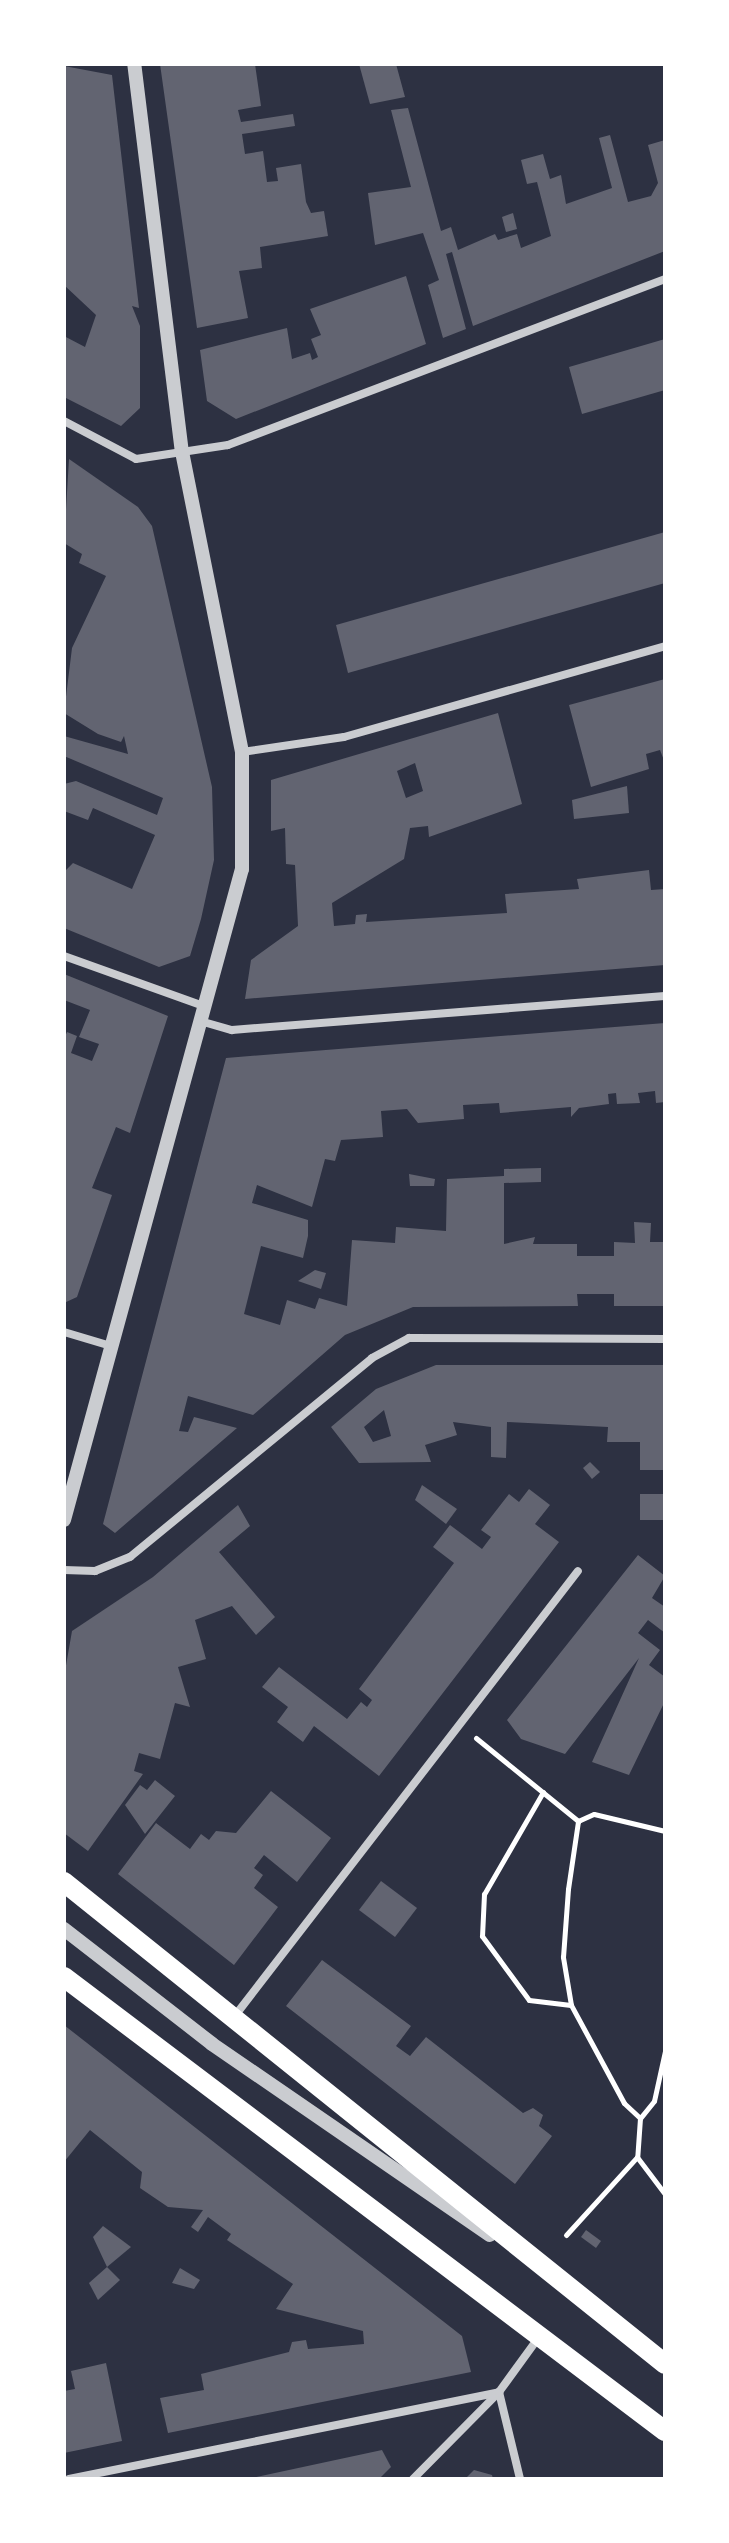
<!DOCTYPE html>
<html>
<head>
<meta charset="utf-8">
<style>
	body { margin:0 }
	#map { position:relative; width:729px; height:2543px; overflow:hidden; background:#2d3142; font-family:Quicksand,sans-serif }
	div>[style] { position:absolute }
	.building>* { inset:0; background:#626471 }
	.path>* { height:5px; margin:-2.5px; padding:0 2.5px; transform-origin:2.5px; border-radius:2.5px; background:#fff }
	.minor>* { height:8px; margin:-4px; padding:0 4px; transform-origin:4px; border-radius:4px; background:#caccd0 }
	.tertiary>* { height:14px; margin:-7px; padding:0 7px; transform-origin:7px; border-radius:7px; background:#caccd0 }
	.primary>* { height:20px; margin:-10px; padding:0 10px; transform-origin:10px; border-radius:10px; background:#fff }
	span { translate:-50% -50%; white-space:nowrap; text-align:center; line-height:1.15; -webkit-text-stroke:6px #fff; paint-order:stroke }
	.frame { position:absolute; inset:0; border:66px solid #fff; pointer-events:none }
</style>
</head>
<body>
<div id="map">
	<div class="building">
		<i style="clip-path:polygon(160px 64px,255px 64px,261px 106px,238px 110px,241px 122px,293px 114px,295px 126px,242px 134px,245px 154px,263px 151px,267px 182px,278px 181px,276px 168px,301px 164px,306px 202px,311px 213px,324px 211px,328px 236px,260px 247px,262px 268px,239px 271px,248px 318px,197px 328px)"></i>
		<i style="clip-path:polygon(359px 64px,396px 64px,405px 97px,370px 104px)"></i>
		<i style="clip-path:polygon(64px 66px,112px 75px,139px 308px,132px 306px,140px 326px,140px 408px,121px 426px,64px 397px,64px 336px,85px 347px,96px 315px,64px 285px)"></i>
		<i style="clip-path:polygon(408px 108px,441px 231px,451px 227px,458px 250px,495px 234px,498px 240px,517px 234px,521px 248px,551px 236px,537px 182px,527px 184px,521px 160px,543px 154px,550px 179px,561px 175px,566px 204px,612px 188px,599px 138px,610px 135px,628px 202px,651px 196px,658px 183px,648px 145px,665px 140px,665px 251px,473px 326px,452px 252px,446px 254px,466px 329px,443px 338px,428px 285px,439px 280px,423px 233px,375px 245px,368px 193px,411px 187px,391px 110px)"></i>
		<i style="clip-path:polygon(513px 213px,517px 229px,506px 232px,502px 217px)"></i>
		<i style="clip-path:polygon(406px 276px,426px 344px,236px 419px,207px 401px,200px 350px,287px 328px,292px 359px,310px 353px,312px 360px,318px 357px,311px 339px,321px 335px,310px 309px)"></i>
		<i style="clip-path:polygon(665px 339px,665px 390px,582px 414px,569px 367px)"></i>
		<i style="clip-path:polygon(69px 459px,138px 507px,152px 526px,212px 787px,214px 860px,201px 919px,190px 956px,159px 967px,64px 928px,64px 872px,73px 863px,132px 889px,155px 835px,93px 808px,88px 820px,64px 811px,64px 784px,76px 781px,157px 815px,163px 798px,64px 756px,64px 736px,128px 754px,124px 736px,121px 742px,98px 734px,64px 713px,72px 648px,106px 576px,79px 563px,82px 554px,64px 543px)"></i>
		<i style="clip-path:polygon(665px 532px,665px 583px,348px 673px,336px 625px)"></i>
		<i style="clip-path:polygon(665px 679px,665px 763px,660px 750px,646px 754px,649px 769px,591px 787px,569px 705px)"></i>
		<i style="clip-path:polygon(evenodd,498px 713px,522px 804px,429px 837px,428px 826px,410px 828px,404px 859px,332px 903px,334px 926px,355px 924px,356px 915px,367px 914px,366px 922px,507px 913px,505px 894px,579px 889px,577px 879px,649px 870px,651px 890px,665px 889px,665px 965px,245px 999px,251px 960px,298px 926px,295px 865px,286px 864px,285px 828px,271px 831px,271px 780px,498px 713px,415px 763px,423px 791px,406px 798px,397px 771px,415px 763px)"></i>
		<i style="clip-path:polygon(627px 786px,629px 813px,574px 819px,572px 800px)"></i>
		<i style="clip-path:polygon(64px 974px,168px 1016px,130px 1133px,116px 1127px,92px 1188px,112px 1195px,77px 1297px,64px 1303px,64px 1039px,67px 1032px,77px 1036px,71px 1053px,92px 1061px,99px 1044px,79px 1037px,90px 1010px,64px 1000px)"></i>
		<i style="clip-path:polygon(665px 1023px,665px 1102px,656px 1103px,655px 1091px,638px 1093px,640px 1103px,617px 1104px,616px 1093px,608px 1094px,609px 1104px,579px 1108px,571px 1117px,571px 1107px,500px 1113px,499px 1103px,463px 1105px,464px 1119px,418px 1123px,407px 1109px,381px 1111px,383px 1137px,341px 1140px,335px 1161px,325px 1159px,312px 1207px,257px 1185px,252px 1203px,308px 1220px,308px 1236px,303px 1258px,261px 1246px,244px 1314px,280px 1325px,287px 1300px,315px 1309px,319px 1298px,347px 1306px,352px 1240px,395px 1243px,396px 1227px,446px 1231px,447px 1179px,504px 1176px,504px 1169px,541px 1168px,541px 1182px,504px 1183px,504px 1244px,535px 1237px,533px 1244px,577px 1244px,577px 1256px,614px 1256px,614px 1242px,635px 1243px,634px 1222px,651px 1223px,650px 1242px,665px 1242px,665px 1306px,614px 1306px,614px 1294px,577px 1294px,578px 1306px,413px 1307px,345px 1335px,253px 1415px,188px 1396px,179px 1431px,188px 1432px,194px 1417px,237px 1428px,115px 1533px,103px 1524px,226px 1058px)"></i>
		<i style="clip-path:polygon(409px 1174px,435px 1179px,434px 1186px,410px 1186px)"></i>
		<i style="clip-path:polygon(315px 1270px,326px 1273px,321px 1289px,298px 1281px)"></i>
		<i style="clip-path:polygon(evenodd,436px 1365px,665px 1365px,665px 1470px,640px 1470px,640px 1442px,607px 1442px,608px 1427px,507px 1422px,506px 1458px,491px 1457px,491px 1427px,453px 1422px,457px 1435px,425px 1445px,431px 1462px,359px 1463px,331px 1427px,376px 1389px,436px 1365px,384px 1410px,391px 1436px,373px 1442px,364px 1427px,384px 1410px)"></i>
		<i style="clip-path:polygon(590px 1462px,600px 1472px,592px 1479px,583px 1468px)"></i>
		<i style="clip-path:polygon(422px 1485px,457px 1509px,446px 1524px,415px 1500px)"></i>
		<i style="clip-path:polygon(529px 1489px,550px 1505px,535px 1524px,559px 1542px,379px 1776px,314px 1726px,303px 1742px,277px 1722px,288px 1707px,262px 1687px,279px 1667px,347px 1719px,361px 1702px,367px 1707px,372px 1700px,359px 1689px,454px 1563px,433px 1547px,450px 1525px,482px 1549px,491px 1537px,481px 1530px,509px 1494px,519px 1502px)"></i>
		<i style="clip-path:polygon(640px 1494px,665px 1494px,665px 1520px,640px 1520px)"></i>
		<i style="clip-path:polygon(238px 1505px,250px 1526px,219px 1552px,275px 1617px,256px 1635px,232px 1606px,195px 1620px,206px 1659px,178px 1667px,190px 1707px,175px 1703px,160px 1759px,139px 1753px,134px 1771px,143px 1774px,88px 1851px,64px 1833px,64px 1677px,72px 1631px,153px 1577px)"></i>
		<i style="clip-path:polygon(638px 1555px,665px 1576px,652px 1598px,665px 1607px,665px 1633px,648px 1620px,638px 1633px,660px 1650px,649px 1665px,665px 1677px,665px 1701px,629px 1775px,592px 1762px,639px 1658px,565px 1754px,521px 1739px,507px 1720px)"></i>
		<i style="clip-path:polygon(155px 1780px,175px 1796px,145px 1834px,125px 1805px,140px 1785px,147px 1790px)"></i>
		<i style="clip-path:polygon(271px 1791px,331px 1838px,297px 1882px,264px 1855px,254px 1868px,263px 1875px,254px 1888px,278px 1907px,234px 1965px,118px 1874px,156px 1823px,190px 1849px,201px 1834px,209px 1840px,216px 1831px,236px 1833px)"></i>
		<i style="clip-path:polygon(381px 1881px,417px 1908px,395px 1937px,359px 1910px)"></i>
		<i style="clip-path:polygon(322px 1960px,411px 2026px,396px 2046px,410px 2056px,426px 2037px,523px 2113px,533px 2108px,543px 2115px,539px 2126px,552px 2136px,515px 2184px,286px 2006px)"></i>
		<i style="clip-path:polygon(64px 2025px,462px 2336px,471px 2372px,168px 2433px,160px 2398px,204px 2390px,201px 2374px,289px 2352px,292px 2342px,306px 2340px,308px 2349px,364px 2344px,363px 2331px,276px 2309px,293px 2284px,227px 2240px,231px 2234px,208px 2217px,198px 2232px,191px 2227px,203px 2210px,168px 2207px,140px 2188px,142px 2172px,90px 2130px,64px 2162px)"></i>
		<i style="clip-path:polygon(103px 2226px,131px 2247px,107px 2267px,93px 2237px)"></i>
		<i style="clip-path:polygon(586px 2230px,601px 2241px,596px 2248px,581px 2237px)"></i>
		<i style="clip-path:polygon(107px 2267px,120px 2280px,98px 2300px,89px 2283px)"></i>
		<i style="clip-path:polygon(180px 2268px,200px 2280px,194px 2289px,172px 2283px)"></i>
		<i style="clip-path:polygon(106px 2363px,122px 2441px,64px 2453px,64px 2391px,75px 2389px,71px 2371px)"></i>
		<i style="clip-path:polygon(382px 2450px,391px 2467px,379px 2479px,247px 2479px)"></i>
		<i style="clip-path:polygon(474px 2470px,492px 2475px,493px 2479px,465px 2479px)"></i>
	</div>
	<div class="path">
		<i style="left:476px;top:1738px;width:132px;rotate:39.1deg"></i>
		<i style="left:543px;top:1792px;width:118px;rotate:120deg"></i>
		<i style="left:484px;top:1894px;width:42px;rotate:92.7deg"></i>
		<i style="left:482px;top:1936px;width:79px;rotate:53.7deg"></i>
		<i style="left:529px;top:2000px;width:42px;rotate:6.8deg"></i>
		<i style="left:665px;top:2051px;width:51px;rotate:102.4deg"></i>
		<i style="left:654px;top:2101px;width:22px;rotate:129deg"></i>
		<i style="left:640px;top:2118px;width:39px;rotate:94deg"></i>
		<i style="left:637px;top:2157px;width:46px;rotate:52.9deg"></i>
		<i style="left:640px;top:2118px;width:22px;rotate:-137deg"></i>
		<i style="left:624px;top:2103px;width:111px;rotate:-118.4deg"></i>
		<i style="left:571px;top:2005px;width:49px;rotate:-99.5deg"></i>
		<i style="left:563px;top:1957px;width:68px;rotate:-85.8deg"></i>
		<i style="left:568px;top:1889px;width:69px;rotate:-81.6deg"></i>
		<i style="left:578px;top:1821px;width:17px;rotate:-24deg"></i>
		<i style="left:594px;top:1814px;width:73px;rotate:13.5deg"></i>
		<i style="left:566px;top:2235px;width:105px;rotate:-47.7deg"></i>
	</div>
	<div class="minor">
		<i style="left:64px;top:421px;width:81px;rotate:27.8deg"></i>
		<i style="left:136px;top:459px;width:93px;rotate:-8.7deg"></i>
		<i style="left:228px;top:445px;width:467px;rotate:-20.8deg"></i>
		<i style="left:242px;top:752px;width:103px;rotate:-8.4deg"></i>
		<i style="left:344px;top:737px;width:334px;rotate:-15.8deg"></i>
		<i style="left:64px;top:956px;width:149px;rotate:19.7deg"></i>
		<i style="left:200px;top:1021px;width:33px;rotate:16deg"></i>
		<i style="left:232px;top:1030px;width:434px;rotate:-4.5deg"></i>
		<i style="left:64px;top:1332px;width:49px;rotate:16.6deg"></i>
		<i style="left:64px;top:1570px;width:31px;rotate:2deg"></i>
		<i style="left:95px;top:1571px;width:38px;rotate:-22deg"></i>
		<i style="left:130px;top:1557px;width:313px;rotate:-39.4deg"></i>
		<i style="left:372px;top:1358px;width:42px;rotate:-28.4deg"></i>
		<i style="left:409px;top:1338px;width:256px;rotate:0.2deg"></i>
		<i style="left:234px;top:2017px;width:563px;rotate:-52.36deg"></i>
		<i style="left:499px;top:2392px;width:89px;rotate:76.4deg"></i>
		<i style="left:69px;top:2479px;width:439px;rotate:-11.4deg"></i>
		<i style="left:413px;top:2479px;width:122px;rotate:-45.3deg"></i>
		<i style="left:499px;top:2392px;width:68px;rotate:-54deg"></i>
	</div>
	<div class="tertiary">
		<i style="left:64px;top:1520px;width:675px;rotate:-74.71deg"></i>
		<i style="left:242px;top:869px;width:117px;rotate:-90deg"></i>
		<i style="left:242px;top:752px;width:305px;rotate:-101.3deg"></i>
		<i style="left:182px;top:453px;width:392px;rotate:-97deg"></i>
		<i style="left:64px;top:1929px;width:187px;rotate:37.8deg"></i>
		<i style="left:212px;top:2044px;width:337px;rotate:34.5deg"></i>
	</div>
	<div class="primary">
		<i style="left:64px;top:1882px;width:770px;rotate:38.73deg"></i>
		<i style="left:64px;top:1977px;width:753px;rotate:37.07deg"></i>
	</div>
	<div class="frame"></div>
</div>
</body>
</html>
